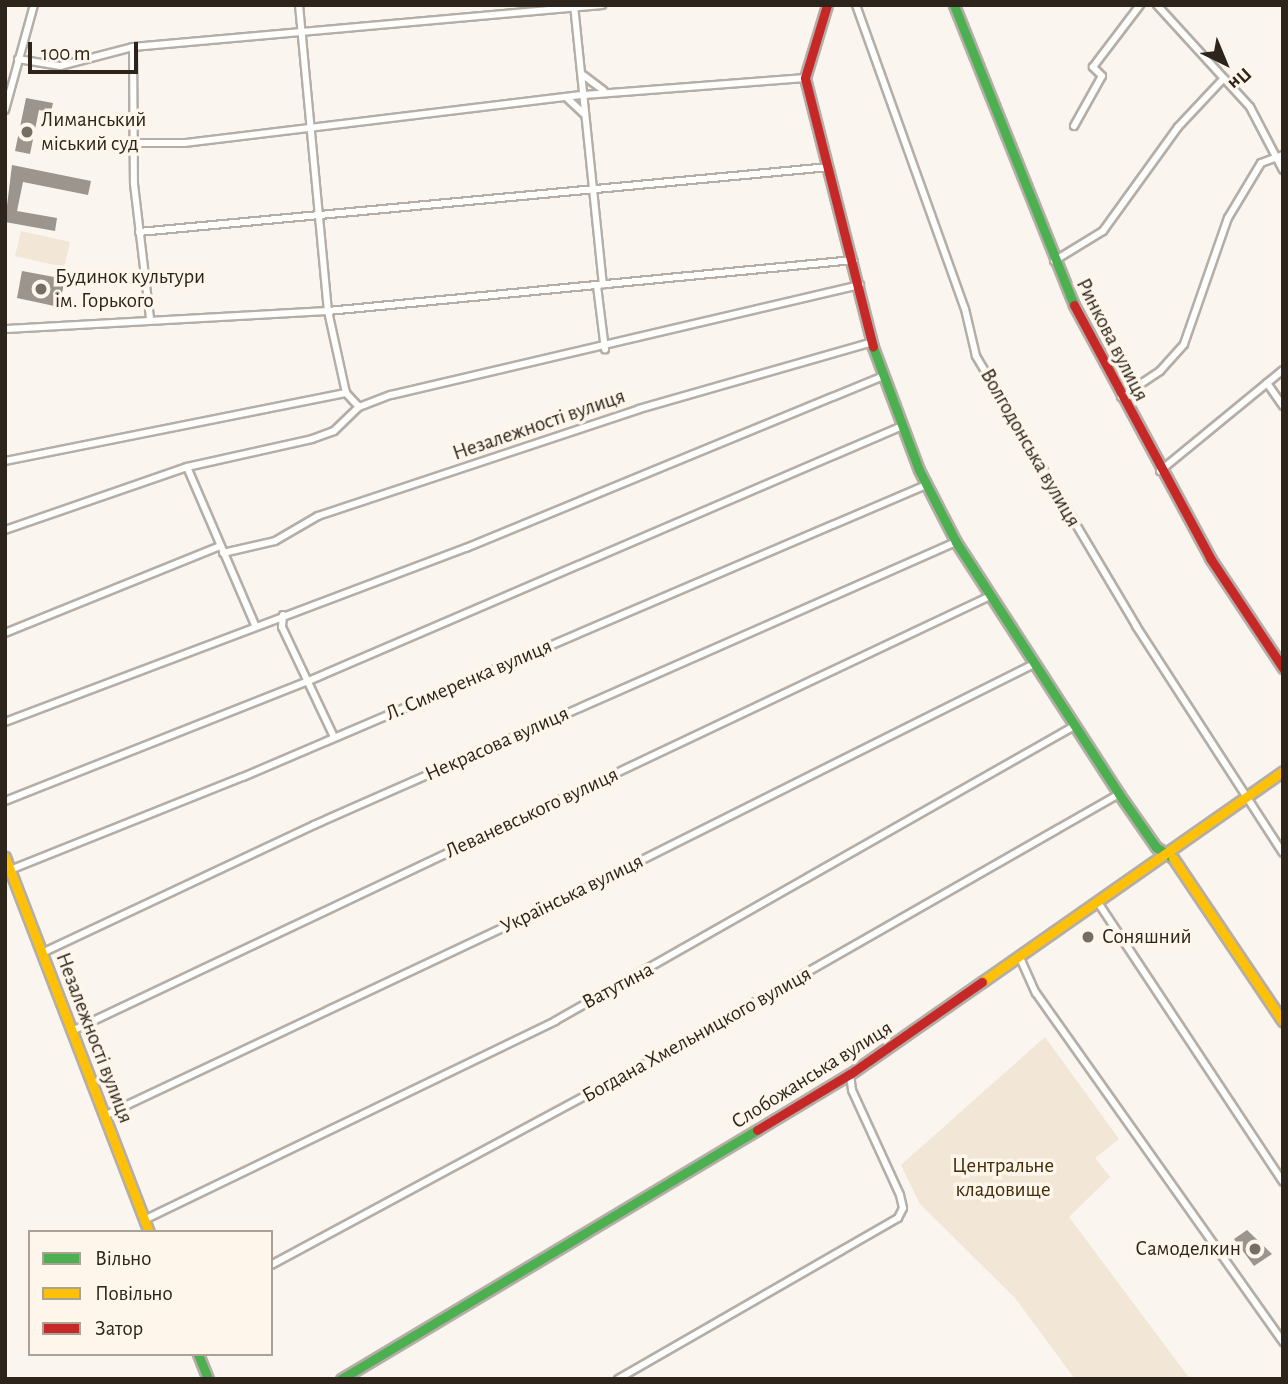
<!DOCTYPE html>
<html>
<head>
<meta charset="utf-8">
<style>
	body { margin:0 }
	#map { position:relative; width:1288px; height:1384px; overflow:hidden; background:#faf5ef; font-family:"Alegreya Sans",sans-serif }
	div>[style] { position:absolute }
	.green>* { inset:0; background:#f2e6d6 }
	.building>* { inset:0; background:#9b958e }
	.roads { filter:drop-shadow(2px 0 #b4aea7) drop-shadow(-2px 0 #b4aea7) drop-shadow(0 2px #b4aea7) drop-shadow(0 -2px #b4aea7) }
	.street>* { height:6px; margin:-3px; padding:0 3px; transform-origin:3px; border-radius:3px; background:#fefefd }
	.fast>* { height:9px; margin:-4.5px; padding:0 4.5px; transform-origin:4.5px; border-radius:4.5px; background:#4caf50 }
	.slow>* { height:9px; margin:-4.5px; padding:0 4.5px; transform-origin:4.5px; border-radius:4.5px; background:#ffc107 }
	.jam>* { height:9px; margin:-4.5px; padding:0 4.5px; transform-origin:4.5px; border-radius:4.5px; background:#c62828 }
	.dots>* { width:19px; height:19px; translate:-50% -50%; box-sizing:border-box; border:4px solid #fef6eb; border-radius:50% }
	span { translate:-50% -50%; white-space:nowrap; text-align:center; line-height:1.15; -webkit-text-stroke:7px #fef6eb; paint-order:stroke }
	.poi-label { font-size:21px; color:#2d251b }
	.left { translate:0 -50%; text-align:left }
	.right { translate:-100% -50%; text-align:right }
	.street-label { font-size:21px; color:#2d251b }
	.park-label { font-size:21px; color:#422c09 }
	.frame { position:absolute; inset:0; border:7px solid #2d251b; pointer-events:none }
	.legend { position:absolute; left:28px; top:1230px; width:245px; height:126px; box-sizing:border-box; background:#fef6eb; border:2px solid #aaa298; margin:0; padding:9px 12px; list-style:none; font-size:21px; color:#2d251b }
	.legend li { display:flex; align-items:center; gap:14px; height:35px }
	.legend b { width:35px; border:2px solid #aaa298 }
	.north { position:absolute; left:1190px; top:28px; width:70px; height:70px; -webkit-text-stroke:5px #fef6eb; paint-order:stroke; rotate:137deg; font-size:19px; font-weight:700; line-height:28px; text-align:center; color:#2d251b }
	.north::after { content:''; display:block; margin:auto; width:24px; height:32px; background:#2d251b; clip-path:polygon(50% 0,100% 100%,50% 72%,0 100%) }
	.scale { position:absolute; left:28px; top:42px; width:110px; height:32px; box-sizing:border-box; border:4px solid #2d251b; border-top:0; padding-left:9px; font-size:21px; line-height:24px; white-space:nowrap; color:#2d251b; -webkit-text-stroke:5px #fef6eb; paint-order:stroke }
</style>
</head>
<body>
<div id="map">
	<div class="green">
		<i style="clip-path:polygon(21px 231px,70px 242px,64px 267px,15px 256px)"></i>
		<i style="clip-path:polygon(1045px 1037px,1119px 1139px,1095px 1158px,1110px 1177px,1069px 1217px,1190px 1379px,1075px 1379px,1015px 1298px,920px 1204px,901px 1165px)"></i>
	</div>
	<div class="building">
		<i style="clip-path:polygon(26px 98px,53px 103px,51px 112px,39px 110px,30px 154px,15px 151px)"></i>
		<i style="clip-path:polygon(12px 165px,91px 181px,88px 195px,23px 182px,17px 211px,57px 218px,55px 231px,5px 222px)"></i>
		<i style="clip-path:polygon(22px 271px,65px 279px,59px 307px,17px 298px)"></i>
		<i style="clip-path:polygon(1247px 1230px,1272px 1254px,1254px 1266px,1234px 1239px)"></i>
	</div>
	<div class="roads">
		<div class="street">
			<i style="left:299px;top:5px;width:307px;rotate:84.6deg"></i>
			<i style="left:328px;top:311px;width:84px;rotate:77.6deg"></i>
			<i style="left:346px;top:393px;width:19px;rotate:47deg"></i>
			<i style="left:574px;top:5px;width:281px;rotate:84.1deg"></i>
			<i style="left:856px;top:5px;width:323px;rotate:70.3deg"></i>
			<i style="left:965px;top:309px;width:48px;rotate:76.8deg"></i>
			<i style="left:976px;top:356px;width:314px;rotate:59.3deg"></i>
			<i style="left:1136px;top:626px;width:270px;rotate:57.1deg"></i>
			<i style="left:1157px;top:5px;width:138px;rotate:47.6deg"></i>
			<i style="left:1250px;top:107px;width:71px;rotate:62.4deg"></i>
			<i style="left:133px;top:47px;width:137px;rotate:89.6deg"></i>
			<i style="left:134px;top:184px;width:135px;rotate:83.2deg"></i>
			<i style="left:18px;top:59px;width:43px;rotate:9.5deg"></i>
			<i style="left:60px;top:66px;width:75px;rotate:-14.6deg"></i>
			<i style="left:133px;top:47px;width:471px;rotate:-5.1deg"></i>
			<i style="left:583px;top:75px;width:26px;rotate:37deg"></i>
			<i style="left:567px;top:98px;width:23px;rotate:43deg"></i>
			<i style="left:5px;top:110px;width:109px;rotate:-74.6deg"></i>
			<i style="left:1074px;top:126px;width:57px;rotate:-60.8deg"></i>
			<i style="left:1102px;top:76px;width:13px;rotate:-135deg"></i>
			<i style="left:1093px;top:67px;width:78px;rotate:-52.8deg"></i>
			<i style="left:134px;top:143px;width:51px"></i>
			<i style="left:185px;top:143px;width:402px;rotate:-6.9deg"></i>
			<i style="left:584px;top:95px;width:222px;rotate:-4.4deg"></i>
			<i style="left:139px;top:232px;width:693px;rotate:-5.38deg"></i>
			<i style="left:1054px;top:261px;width:57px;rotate:-31.5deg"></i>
			<i style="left:1103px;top:231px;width:128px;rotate:-54.2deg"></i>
			<i style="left:1178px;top:127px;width:67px;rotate:-46.8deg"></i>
			<i style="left:597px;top:286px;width:64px;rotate:82.8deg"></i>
			<i style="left:5px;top:329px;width:324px;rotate:-3.2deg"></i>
			<i style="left:328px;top:311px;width:528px;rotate:-5.54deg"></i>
			<i style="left:1267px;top:383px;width:28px;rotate:55deg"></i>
			<i style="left:1121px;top:397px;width:47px;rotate:-33.7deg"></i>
			<i style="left:1160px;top:371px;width:36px;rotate:-48deg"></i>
			<i style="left:1184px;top:344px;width:133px;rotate:-70.8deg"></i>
			<i style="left:1228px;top:218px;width:64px;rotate:-59deg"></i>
			<i style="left:1261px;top:163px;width:23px;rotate:-20deg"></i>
			<i style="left:5px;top:461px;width:348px;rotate:-11.3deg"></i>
			<i style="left:187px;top:467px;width:172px;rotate:66.7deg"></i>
			<i style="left:1160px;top:471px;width:159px;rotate:-39.4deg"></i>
			<i style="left:5px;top:530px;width:193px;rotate:-19.1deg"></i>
			<i style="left:187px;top:467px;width:128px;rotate:-12.6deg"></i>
			<i style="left:312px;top:439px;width:23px;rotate:-20deg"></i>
			<i style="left:334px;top:431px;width:35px;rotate:-44deg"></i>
			<i style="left:359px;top:407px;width:34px;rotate:-21deg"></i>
			<i style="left:391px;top:395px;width:482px;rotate:-13.2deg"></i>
			<i style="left:223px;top:553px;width:53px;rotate:-13deg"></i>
			<i style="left:275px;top:541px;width:50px;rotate:-30.2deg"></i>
			<i style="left:318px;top:516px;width:338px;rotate:-18.4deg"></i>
			<i style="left:639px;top:409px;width:242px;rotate:-16deg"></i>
			<i style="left:283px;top:615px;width:12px;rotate:95deg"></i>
			<i style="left:282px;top:627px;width:122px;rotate:64.7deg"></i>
			<i style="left:5px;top:633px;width:232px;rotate:-22deg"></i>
			<i style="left:5px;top:722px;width:493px;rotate:-20.7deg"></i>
			<i style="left:466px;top:548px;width:449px;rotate:-22.4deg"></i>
			<i style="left:5px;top:801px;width:324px;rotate:-21.6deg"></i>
			<i style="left:306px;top:682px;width:649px;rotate:-23.24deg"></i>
			<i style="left:10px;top:870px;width:251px;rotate:-21.8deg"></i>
			<i style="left:243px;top:777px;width:743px;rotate:-23.15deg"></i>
			<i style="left:1099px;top:904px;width:333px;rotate:56.5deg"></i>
			<i style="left:42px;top:953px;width:301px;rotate:-25.2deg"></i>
			<i style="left:314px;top:825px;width:702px;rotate:-23.79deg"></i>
			<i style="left:1021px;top:960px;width:36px;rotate:66deg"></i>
			<i style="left:1036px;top:993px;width:428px;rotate:54.7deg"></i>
			<i style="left:74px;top:1030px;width:1014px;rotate:-25.35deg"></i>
			<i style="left:106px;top:1115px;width:511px;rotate:-25.26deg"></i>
			<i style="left:568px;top:897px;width:521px;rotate:-26.57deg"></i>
			<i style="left:144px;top:1220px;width:457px;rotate:-25.8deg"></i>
			<i style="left:555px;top:1021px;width:599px;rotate:-29.6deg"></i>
			<i style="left:271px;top:1265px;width:462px;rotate:-28.3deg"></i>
			<i style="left:678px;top:1046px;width:508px;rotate:-29.74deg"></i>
			<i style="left:618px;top:1379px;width:323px;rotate:-29.9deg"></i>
			<i style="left:898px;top:1218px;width:11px;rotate:-63deg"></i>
			<i style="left:903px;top:1208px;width:13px;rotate:-103deg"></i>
			<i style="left:900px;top:1195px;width:115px;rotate:-114.6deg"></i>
			<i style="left:852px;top:1090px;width:16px;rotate:-97deg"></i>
		</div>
		<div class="fast">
			<i style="left:954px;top:5px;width:323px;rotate:68.2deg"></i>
			<i style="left:873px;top:347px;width:131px;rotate:69.5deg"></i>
			<i style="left:919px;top:470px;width:81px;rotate:62.8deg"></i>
			<i style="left:956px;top:542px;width:300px;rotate:57.1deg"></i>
			<i style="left:1119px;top:794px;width:65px;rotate:55.1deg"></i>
			<i style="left:1156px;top:847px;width:20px;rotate:33deg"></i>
			<i style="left:198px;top:1354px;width:27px;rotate:68deg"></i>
			<i style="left:341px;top:1379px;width:485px;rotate:-30.9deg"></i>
		</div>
		<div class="slow">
			<i style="left:5px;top:857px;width:402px;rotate:69deg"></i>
			<i style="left:1173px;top:858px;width:197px;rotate:56.1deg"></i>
			<i style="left:982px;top:982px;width:368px;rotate:-35deg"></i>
		</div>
		<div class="jam">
			<i style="left:827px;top:5px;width:76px;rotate:106.8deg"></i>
			<i style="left:805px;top:78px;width:277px;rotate:75.8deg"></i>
			<i style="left:1074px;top:305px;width:287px;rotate:61.7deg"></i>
			<i style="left:1210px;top:558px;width:132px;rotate:56.4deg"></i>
			<i style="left:757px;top:1130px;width:109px;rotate:-31.1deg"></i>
			<i style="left:850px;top:1074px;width:161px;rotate:-34.9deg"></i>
		</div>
	</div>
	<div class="dots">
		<i style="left:27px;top:132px;background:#756e65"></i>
		<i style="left:41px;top:289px;background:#756e65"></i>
		<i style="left:1088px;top:937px;background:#756e65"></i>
		<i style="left:1255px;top:1249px;background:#756e65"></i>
	</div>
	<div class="poi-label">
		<span class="left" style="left:41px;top:132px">Лиманський<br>міський суд</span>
		<span class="left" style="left:55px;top:289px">Будинок культури<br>ім. Горького</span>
		<span class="left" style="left:1102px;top:937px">Соняшний</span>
		<span class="right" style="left:1241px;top:1249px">Самоделкин</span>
	</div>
	<div class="street-label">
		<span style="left:1112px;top:340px;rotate:63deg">Ринкова вулиця</span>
		<span style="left:539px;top:425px;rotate:-19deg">Незалежності вулиця</span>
		<span style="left:1030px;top:448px;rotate:60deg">Волгодонська вулиця</span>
		<span style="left:469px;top:680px;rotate:-23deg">Л. Симеренка вулиця</span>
		<span style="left:497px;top:744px;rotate:-24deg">Некрасова вулиця</span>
		<span style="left:532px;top:813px;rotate:-25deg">Леваневського вулиця</span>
		<span style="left:572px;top:894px;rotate:-26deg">Українська вулиця</span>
		<span style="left:618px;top:986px;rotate:-28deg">Ватутина</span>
		<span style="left:697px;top:1035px;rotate:-29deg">Богдана Хмельницкого вулиця</span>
		<span style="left:94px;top:1038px;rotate:69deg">Незалежності вулиця</span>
		<span style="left:812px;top:1075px;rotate:-32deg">Слобожанська вулиця</span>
	</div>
	<div class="park-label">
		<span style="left:1003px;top:1178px">Центральне<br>кладовище</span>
	</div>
	<div class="frame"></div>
	<ul class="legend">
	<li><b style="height:9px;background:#4caf50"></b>Вільно</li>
	<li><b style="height:9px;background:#ffc107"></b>Повільно</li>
	<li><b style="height:9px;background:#c62828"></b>Затор</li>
	</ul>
	<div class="north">Пн</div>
	<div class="scale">100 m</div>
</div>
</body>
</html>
